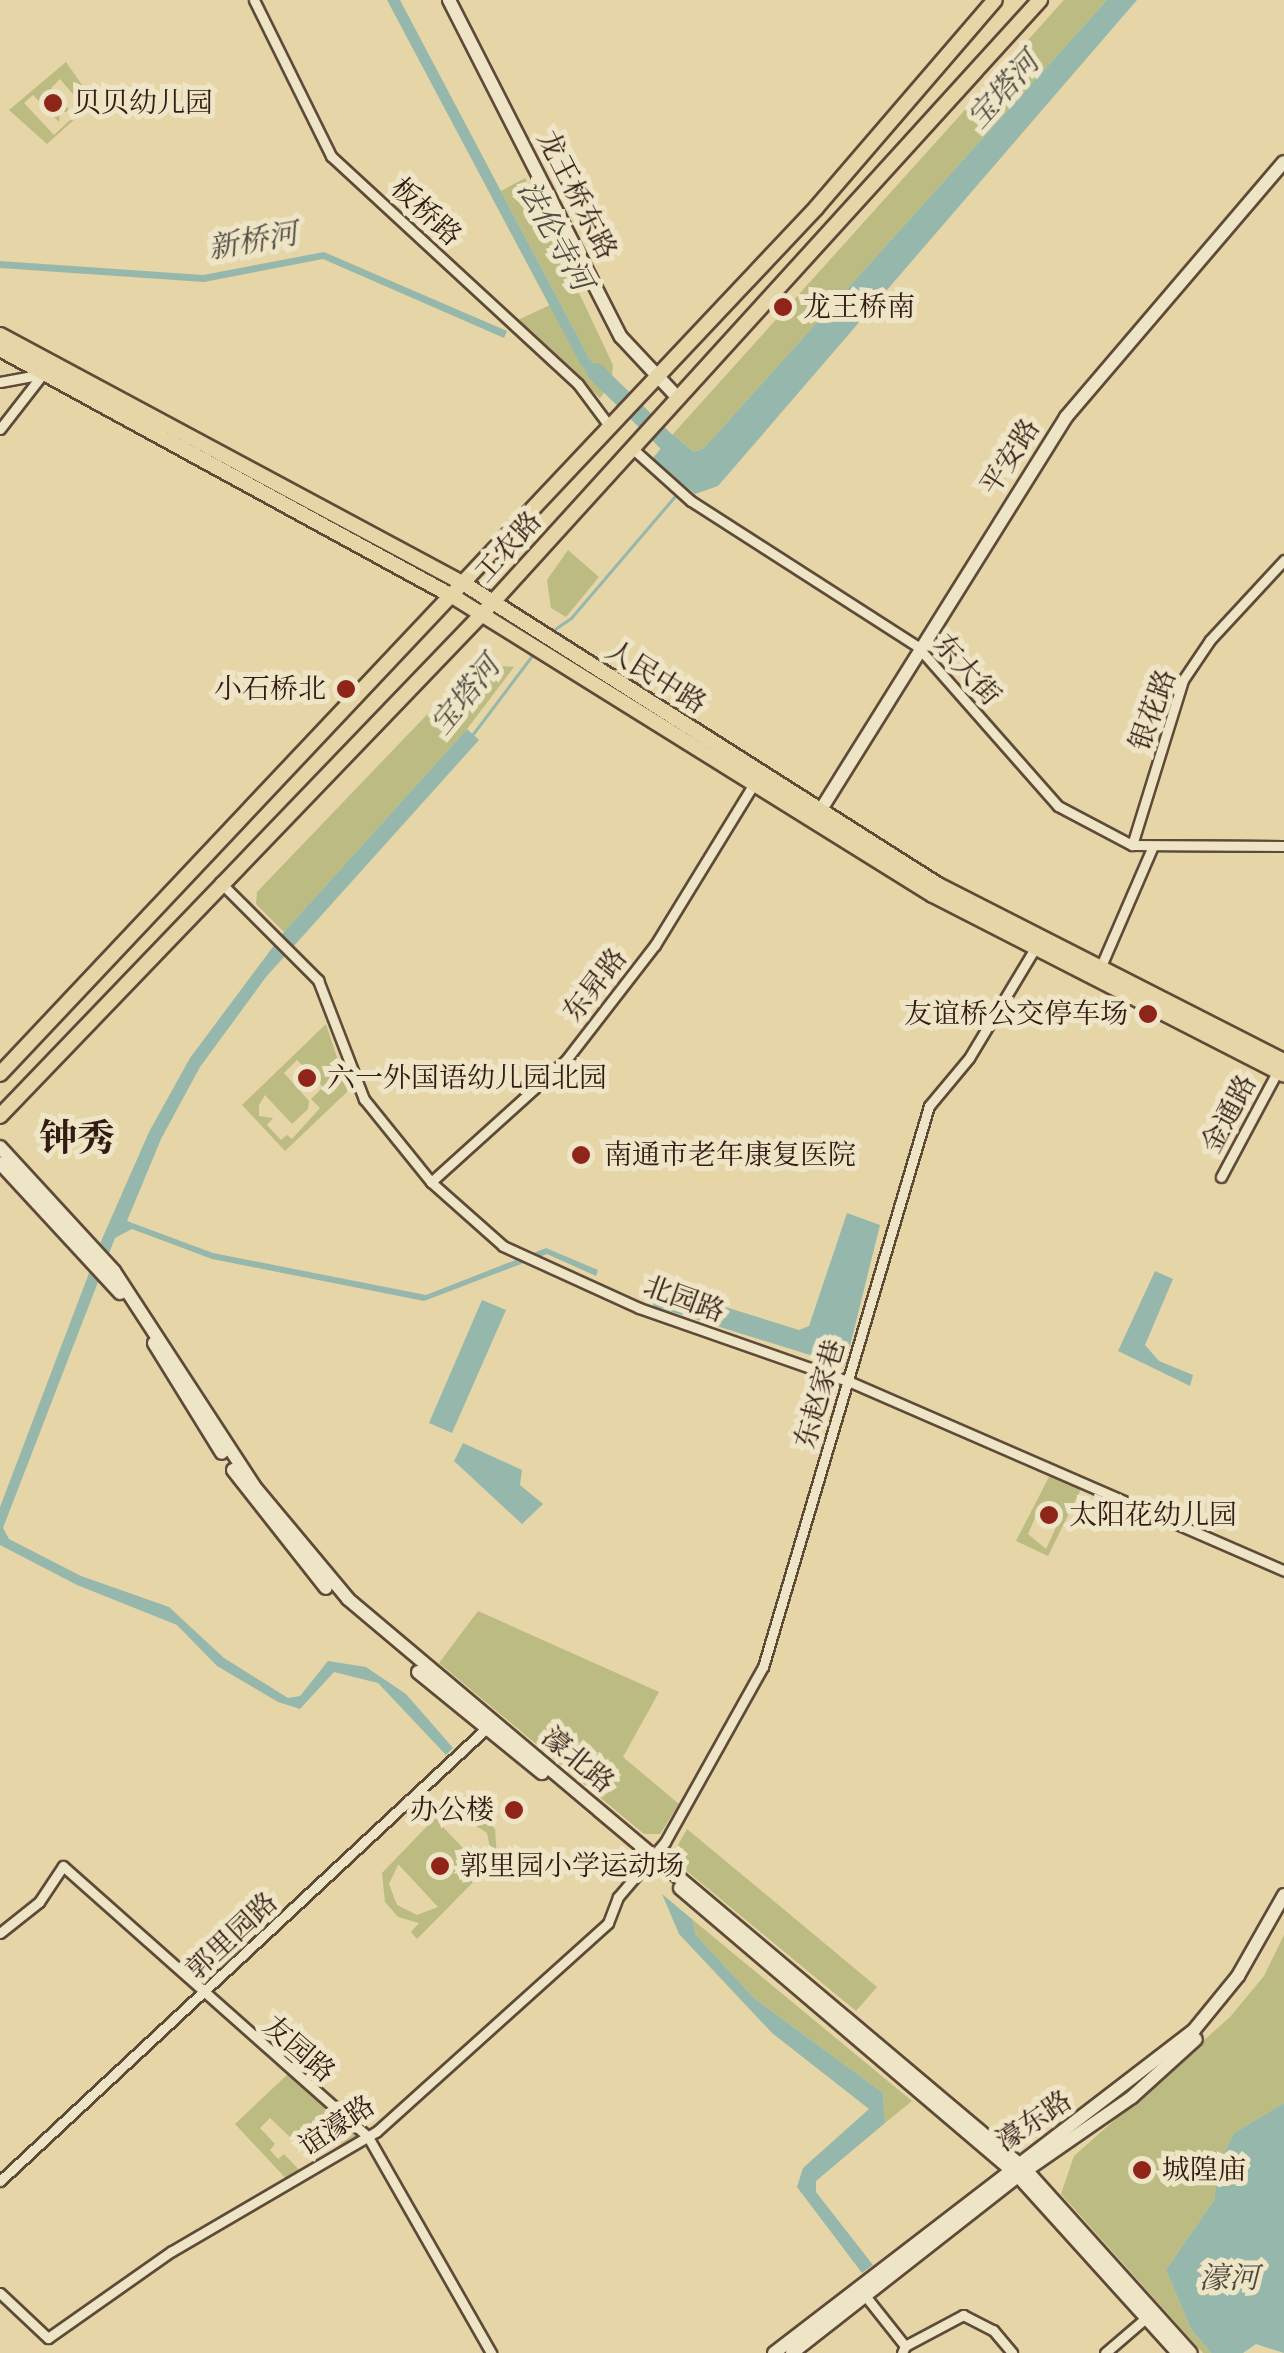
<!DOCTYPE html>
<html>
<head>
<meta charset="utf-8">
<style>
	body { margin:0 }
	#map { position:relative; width:1284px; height:2353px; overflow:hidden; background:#e5d5a7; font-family:"IM FELL French Canon","Noto Serif SC",serif }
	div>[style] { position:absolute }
	.green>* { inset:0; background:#bcbb82 }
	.water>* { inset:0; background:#96b8ac }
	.stream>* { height:2.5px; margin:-1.25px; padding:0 1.25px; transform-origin:1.25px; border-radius:1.25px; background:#96b8ac }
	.river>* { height:18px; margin:-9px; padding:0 9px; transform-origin:9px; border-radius:9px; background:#96b8ac }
	.roads { filter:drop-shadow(2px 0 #5f4a38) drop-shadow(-2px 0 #5f4a38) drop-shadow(0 2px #5f4a38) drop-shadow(0 -2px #5f4a38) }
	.street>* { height:9px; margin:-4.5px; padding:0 4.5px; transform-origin:4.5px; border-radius:4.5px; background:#eee4c6 }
	.secondary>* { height:12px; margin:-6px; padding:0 6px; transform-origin:6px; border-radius:6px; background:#eee4c6 }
	.primary>* { height:14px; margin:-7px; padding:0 7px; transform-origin:7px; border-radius:7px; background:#e5d5a7 }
	.dots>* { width:28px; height:28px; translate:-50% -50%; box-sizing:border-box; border:5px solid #eee4c6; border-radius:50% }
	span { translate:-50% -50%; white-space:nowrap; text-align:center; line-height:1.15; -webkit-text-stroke:10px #eee4c6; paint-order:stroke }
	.poi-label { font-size:28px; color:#321b13 }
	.left { translate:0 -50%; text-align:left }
	.right { translate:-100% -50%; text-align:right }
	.street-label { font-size:28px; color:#321b13 }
	.water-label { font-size:30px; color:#504a41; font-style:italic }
	.district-label { font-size:38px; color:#321b13; font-weight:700 }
</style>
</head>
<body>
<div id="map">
	<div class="green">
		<i style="clip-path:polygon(1064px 0,1107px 0,704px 448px,693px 452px,682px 442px,673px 434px)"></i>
		<i style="clip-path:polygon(evenodd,66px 62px,87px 92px,89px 106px,47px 144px,9px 110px,66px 62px,60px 79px,84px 107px,54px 135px,24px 103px,33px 95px,59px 122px,60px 113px,70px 111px,51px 88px,60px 79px)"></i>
		<i style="clip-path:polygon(525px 178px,613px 365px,611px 386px,589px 358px,501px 191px)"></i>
		<i style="clip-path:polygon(550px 305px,604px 393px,600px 398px,518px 320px)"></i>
		<i style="clip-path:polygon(568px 550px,599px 577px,566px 617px,551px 608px,547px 580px)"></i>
		<i style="clip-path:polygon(489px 665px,514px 667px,467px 729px,284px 932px,256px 904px,257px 892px,464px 676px)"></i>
		<i style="clip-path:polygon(evenodd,326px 1024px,348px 1091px,285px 1151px,242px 1105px,326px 1024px,297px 1060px,323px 1087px,311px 1099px,320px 1108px,292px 1139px,287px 1135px,281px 1140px,267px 1125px,273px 1118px,259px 1116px,259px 1105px,265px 1095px,292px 1124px,308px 1109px,309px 1101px,284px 1073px,297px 1060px)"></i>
		<i style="clip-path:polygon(evenodd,1050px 1475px,1081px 1489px,1048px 1556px,1016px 1541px,1050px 1475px,1038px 1511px,1059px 1521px,1046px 1549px,1028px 1534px,1038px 1511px)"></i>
		<i style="clip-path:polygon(478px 1611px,659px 1692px,623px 1757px,679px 1804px,660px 1834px,644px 1834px,439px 1663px)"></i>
		<i style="clip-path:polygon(evenodd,463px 1808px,481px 1814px,495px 1829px,497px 1858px,417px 1939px,411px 1932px,419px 1923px,398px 1917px,385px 1902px,382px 1873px,435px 1818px,463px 1808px,462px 1817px,487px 1833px,490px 1848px,481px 1867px,441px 1825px,462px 1817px,463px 1808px,398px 1865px,399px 1865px,438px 1907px,417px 1915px,397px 1905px,389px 1884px,398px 1865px)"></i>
		<i style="clip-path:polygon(687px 1829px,877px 1987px,856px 2011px,677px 1863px,675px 1850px)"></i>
		<i style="clip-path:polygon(693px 1920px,912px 2101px,885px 2123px,883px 2093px,754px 1998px,695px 1934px)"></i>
		<i style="clip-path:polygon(1284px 1935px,1284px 2103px,1234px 2133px,1220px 2161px,1214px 2200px,1166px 2270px,1191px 2329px,1211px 2353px,1203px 2353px,1061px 2194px,1074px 2156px,1230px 2017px,1264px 1976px)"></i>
		<i style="clip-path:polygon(evenodd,289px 2073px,365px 2141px,291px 2184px,235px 2124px,289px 2073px,270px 2118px,310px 2156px,341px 2122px,353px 2134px,303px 2174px,284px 2154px,278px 2159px,270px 2150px,275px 2144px,260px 2128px,270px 2118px)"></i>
	</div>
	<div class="water">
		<i style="clip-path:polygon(387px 0,400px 0,589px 358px,611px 386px,604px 393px,581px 365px)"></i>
		<i style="clip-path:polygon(1107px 0,1137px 0,718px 486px,695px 494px,652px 459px,673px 434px,693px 452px,704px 448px)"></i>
		<i style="clip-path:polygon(324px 252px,507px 331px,504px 338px,323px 259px,204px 282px,0 268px,0 261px,203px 275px)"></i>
		<i style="clip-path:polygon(467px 729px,479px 740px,266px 977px,200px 1067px,161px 1139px,127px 1221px,213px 1253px,426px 1295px,546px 1248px,598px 1270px,596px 1276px,547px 1254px,424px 1301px,212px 1259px,132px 1229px,115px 1238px,3px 1528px,9px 1539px,81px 1576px,169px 1607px,224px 1658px,288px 1698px,300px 1696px,328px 1661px,366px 1667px,406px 1694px,453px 1748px,446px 1755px,378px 1683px,334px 1672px,300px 1709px,278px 1702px,217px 1666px,177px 1625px,77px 1585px,0 1545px,0 1507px,102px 1239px,149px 1132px,190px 1058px,284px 932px)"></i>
		<i style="clip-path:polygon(847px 1213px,880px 1225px,845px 1366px,653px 1306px,658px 1286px,799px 1330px,809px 1326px)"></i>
		<i style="clip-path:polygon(1155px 1271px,1173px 1279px,1145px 1345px,1159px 1361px,1193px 1375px,1190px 1386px,1118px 1351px)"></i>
		<i style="clip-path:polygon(482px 1300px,506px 1310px,452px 1433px,429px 1423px)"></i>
		<i style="clip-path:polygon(463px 1443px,522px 1470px,520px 1485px,543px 1504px,522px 1524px,454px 1461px)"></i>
		<i style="clip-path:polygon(662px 1894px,693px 1920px,695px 1934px,754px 1998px,883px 2093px,885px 2123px,816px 2181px,816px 2192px,873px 2265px,862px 2273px,797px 2187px,803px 2168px,869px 2109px,772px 2033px,679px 1934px)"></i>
		<i style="clip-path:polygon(1284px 2103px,1284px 2353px,1256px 2344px,1243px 2353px,1211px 2353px,1191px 2329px,1166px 2270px,1214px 2200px,1220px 2161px,1234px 2133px)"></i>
	</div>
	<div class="stream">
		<i style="left:552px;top:631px;width:23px;rotate:-34deg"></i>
		<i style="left:571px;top:618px;width:163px;rotate:-49.5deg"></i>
		<i style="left:473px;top:734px;width:101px;rotate:-53deg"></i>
	</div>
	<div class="river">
		<i style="left:596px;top:372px;width:118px;rotate:44.7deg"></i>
	</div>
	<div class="roads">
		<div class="street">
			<i style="left:254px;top:0;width:174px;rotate:63.7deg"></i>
			<i style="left:331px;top:156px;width:336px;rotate:42.7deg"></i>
			<i style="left:578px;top:384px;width:54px;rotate:53.3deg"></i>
			<i style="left:0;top:382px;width:44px;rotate:-10.5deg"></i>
			<i style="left:0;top:429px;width:75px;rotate:-52.1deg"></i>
			<i style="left:633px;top:449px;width:78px;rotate:41.9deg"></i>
			<i style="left:691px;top:501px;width:269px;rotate:32.7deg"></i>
			<i style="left:917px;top:646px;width:213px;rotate:48.6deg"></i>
			<i style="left:1058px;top:806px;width:84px;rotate:27.8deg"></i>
			<i style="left:1132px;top:845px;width:152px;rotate:0.4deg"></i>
			<i style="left:1132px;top:845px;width:173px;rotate:-72.8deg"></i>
			<i style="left:1183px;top:680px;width:48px;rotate:-56deg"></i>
			<i style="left:1210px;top:640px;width:109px;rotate:-47.2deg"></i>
			<i style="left:220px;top:882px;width:139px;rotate:45deg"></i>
			<i style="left:318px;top:980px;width:128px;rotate:68.9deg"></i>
			<i style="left:364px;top:1099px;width:107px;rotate:51.1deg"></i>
			<i style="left:431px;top:1182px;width:96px;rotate:41.6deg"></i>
			<i style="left:503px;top:1246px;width:149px;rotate:24.5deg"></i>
			<i style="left:639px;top:1308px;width:221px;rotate:19.3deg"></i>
			<i style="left:848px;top:1381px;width:476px;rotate:23.5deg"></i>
			<i style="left:1101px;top:966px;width:129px;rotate:-66.6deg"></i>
			<i style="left:1221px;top:1177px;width:119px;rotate:-61.9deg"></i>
			<i style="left:431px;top:1182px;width:182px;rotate:-42.1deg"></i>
			<i style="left:566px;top:1060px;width:145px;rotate:-52.3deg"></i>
			<i style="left:655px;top:945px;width:191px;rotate:-58.5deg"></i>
			<i style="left:0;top:1933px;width:50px;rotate:-38.5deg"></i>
			<i style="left:39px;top:1902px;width:43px;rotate:-56.3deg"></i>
			<i style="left:63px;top:1866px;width:408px;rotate:41.6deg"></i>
			<i style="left:368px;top:2137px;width:249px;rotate:60.3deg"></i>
			<i style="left:0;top:2181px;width:671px;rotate:-42.95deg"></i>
			<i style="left:0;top:2293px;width:66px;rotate:43.2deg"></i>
			<i style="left:48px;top:2338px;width:151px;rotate:-35.1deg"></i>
			<i style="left:172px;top:2251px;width:236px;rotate:-30.3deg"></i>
			<i style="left:376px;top:2132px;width:312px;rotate:-42deg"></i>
			<i style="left:608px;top:1923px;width:28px;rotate:-69deg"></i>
			<i style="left:618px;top:1897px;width:72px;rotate:-49.5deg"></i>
			<i style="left:665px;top:1842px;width:201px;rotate:-60.8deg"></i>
			<i style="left:763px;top:1667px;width:585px;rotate:-73.52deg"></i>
			<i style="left:929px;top:1106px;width:62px;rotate:-50.2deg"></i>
			<i style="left:969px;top:1058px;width:126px;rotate:-59deg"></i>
			<i style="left:863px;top:2293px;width:68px;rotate:51.6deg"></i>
			<i style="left:905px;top:2346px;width:8px;rotate:113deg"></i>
			<i style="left:905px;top:2346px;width:66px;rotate:-28.1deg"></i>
			<i style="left:963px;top:2315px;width:34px;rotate:27deg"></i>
			<i style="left:993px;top:2330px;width:30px;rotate:50deg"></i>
			<i style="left:1105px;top:2353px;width:55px;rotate:-40.6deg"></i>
		</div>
		<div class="secondary">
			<i style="left:449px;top:0;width:378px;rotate:63deg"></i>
			<i style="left:621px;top:337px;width:83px;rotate:46.9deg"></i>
			<i style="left:820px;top:811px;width:464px;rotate:-58deg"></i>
			<i style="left:1066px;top:417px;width:335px;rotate:-49.5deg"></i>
			<i style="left:0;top:1147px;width:168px;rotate:47.4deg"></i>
			<i style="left:114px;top:1271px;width:257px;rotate:56.9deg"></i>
			<i style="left:254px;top:1486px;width:147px;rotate:50.2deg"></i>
			<i style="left:348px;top:1599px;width:886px;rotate:40.1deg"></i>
			<i style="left:1026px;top:2170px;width:246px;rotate:48deg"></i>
			<i style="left:0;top:1163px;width:177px;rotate:47.3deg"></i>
			<i style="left:154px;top:1343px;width:129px;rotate:58.3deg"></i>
			<i style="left:233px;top:1470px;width:150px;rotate:51.8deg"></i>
			<i style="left:418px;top:1672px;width:160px;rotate:39.2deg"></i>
			<i style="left:680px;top:1888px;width:444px;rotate:40.4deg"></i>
			<i style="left:1018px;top:2176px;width:239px;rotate:47.9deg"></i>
			<i style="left:774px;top:2353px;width:530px;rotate:-37.56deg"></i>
			<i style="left:1194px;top:2030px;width:70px;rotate:-50.8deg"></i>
			<i style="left:1238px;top:1976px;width:93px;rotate:-60.4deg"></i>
			<i style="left:792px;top:2353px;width:287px;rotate:-38.1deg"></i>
			<i style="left:1018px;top:2176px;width:139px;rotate:-34.7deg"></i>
			<i style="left:1132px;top:2097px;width:86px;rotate:-42.2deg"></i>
		</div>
		<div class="primary">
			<i style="left:0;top:335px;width:529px;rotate:28.21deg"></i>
			<i style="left:466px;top:585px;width:559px;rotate:32.44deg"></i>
			<i style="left:938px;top:885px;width:388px;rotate:27deg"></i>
			<i style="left:0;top:349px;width:517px;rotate:28.65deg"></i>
			<i style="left:454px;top:597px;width:564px;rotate:31.89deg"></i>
			<i style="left:933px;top:895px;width:394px;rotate:27.1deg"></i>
			<i style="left:0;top:1074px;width:1190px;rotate:-46.7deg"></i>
			<i style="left:816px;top:208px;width:274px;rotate:-49.3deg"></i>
			<i style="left:0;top:1116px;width:696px;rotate:-46.16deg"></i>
			<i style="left:482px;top:614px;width:830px;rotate:-47.74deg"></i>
		</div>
	</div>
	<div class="dots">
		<i style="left:53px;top:103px;background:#8f2418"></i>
		<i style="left:783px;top:307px;background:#8f2418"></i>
		<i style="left:346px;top:689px;background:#8f2418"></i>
		<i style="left:1148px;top:1014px;background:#8f2418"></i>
		<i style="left:307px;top:1078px;background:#8f2418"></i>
		<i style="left:581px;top:1155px;background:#8f2418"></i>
		<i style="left:1049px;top:1515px;background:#8f2418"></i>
		<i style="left:514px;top:1810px;background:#8f2418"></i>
		<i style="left:440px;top:1866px;background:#8f2418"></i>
		<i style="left:1142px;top:2170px;background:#8f2418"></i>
	</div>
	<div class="poi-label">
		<span class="left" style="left:73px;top:103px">贝贝幼儿园</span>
		<span class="left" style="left:803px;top:307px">龙王桥南</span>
		<span class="right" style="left:326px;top:689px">小石桥北</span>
		<span class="right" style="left:1128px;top:1014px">友谊桥公交停车场</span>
		<span class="left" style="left:327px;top:1078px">六一外国语幼儿园北园</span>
		<span class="left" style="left:604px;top:1155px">南通市老年康复医院</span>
		<span class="left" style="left:1069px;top:1515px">太阳花幼儿园</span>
		<span class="right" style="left:494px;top:1810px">办公楼</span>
		<span class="left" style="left:460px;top:1866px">郭里园小学运动场</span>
		<span class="left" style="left:1162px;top:2170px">城隍庙</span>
	</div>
	<div class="street-label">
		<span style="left:577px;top:195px;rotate:63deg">龙王桥东路</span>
		<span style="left:426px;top:212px;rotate:43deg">板桥路</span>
		<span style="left:1010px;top:457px;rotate:-57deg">平安路</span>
		<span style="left:508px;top:547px;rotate:-48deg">工农路</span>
		<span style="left:967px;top:670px;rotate:48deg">东大街</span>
		<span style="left:656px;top:677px;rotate:32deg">人民中路</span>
		<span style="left:1153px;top:710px;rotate:-70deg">银花路</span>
		<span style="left:595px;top:985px;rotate:-52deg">东昇路</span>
		<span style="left:1229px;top:1114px;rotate:-62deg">金通路</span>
		<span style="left:684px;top:1299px;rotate:20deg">北园路</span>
		<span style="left:820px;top:1394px;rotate:-74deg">东赵家巷</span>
		<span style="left:578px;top:1760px;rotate:40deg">濠北路</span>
		<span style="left:232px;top:1936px;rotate:-43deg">郭里园路</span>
		<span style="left:299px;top:2049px;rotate:41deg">友园路</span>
		<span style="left:1034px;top:2121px;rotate:-34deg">濠东路</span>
		<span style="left:337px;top:2126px;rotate:-34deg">谊濠路</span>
	</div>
	<div class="water-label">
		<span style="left:1004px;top:91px;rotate:-48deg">宝塔河</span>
		<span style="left:554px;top:236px;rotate:61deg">法伦寺河</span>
		<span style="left:253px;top:242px;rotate:-10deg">新桥河</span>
		<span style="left:466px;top:696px;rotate:-51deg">宝塔河</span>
		<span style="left:1229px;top:2279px">濠河</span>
	</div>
	<div class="district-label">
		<span style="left:77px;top:1139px">钟秀</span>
	</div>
</div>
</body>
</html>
